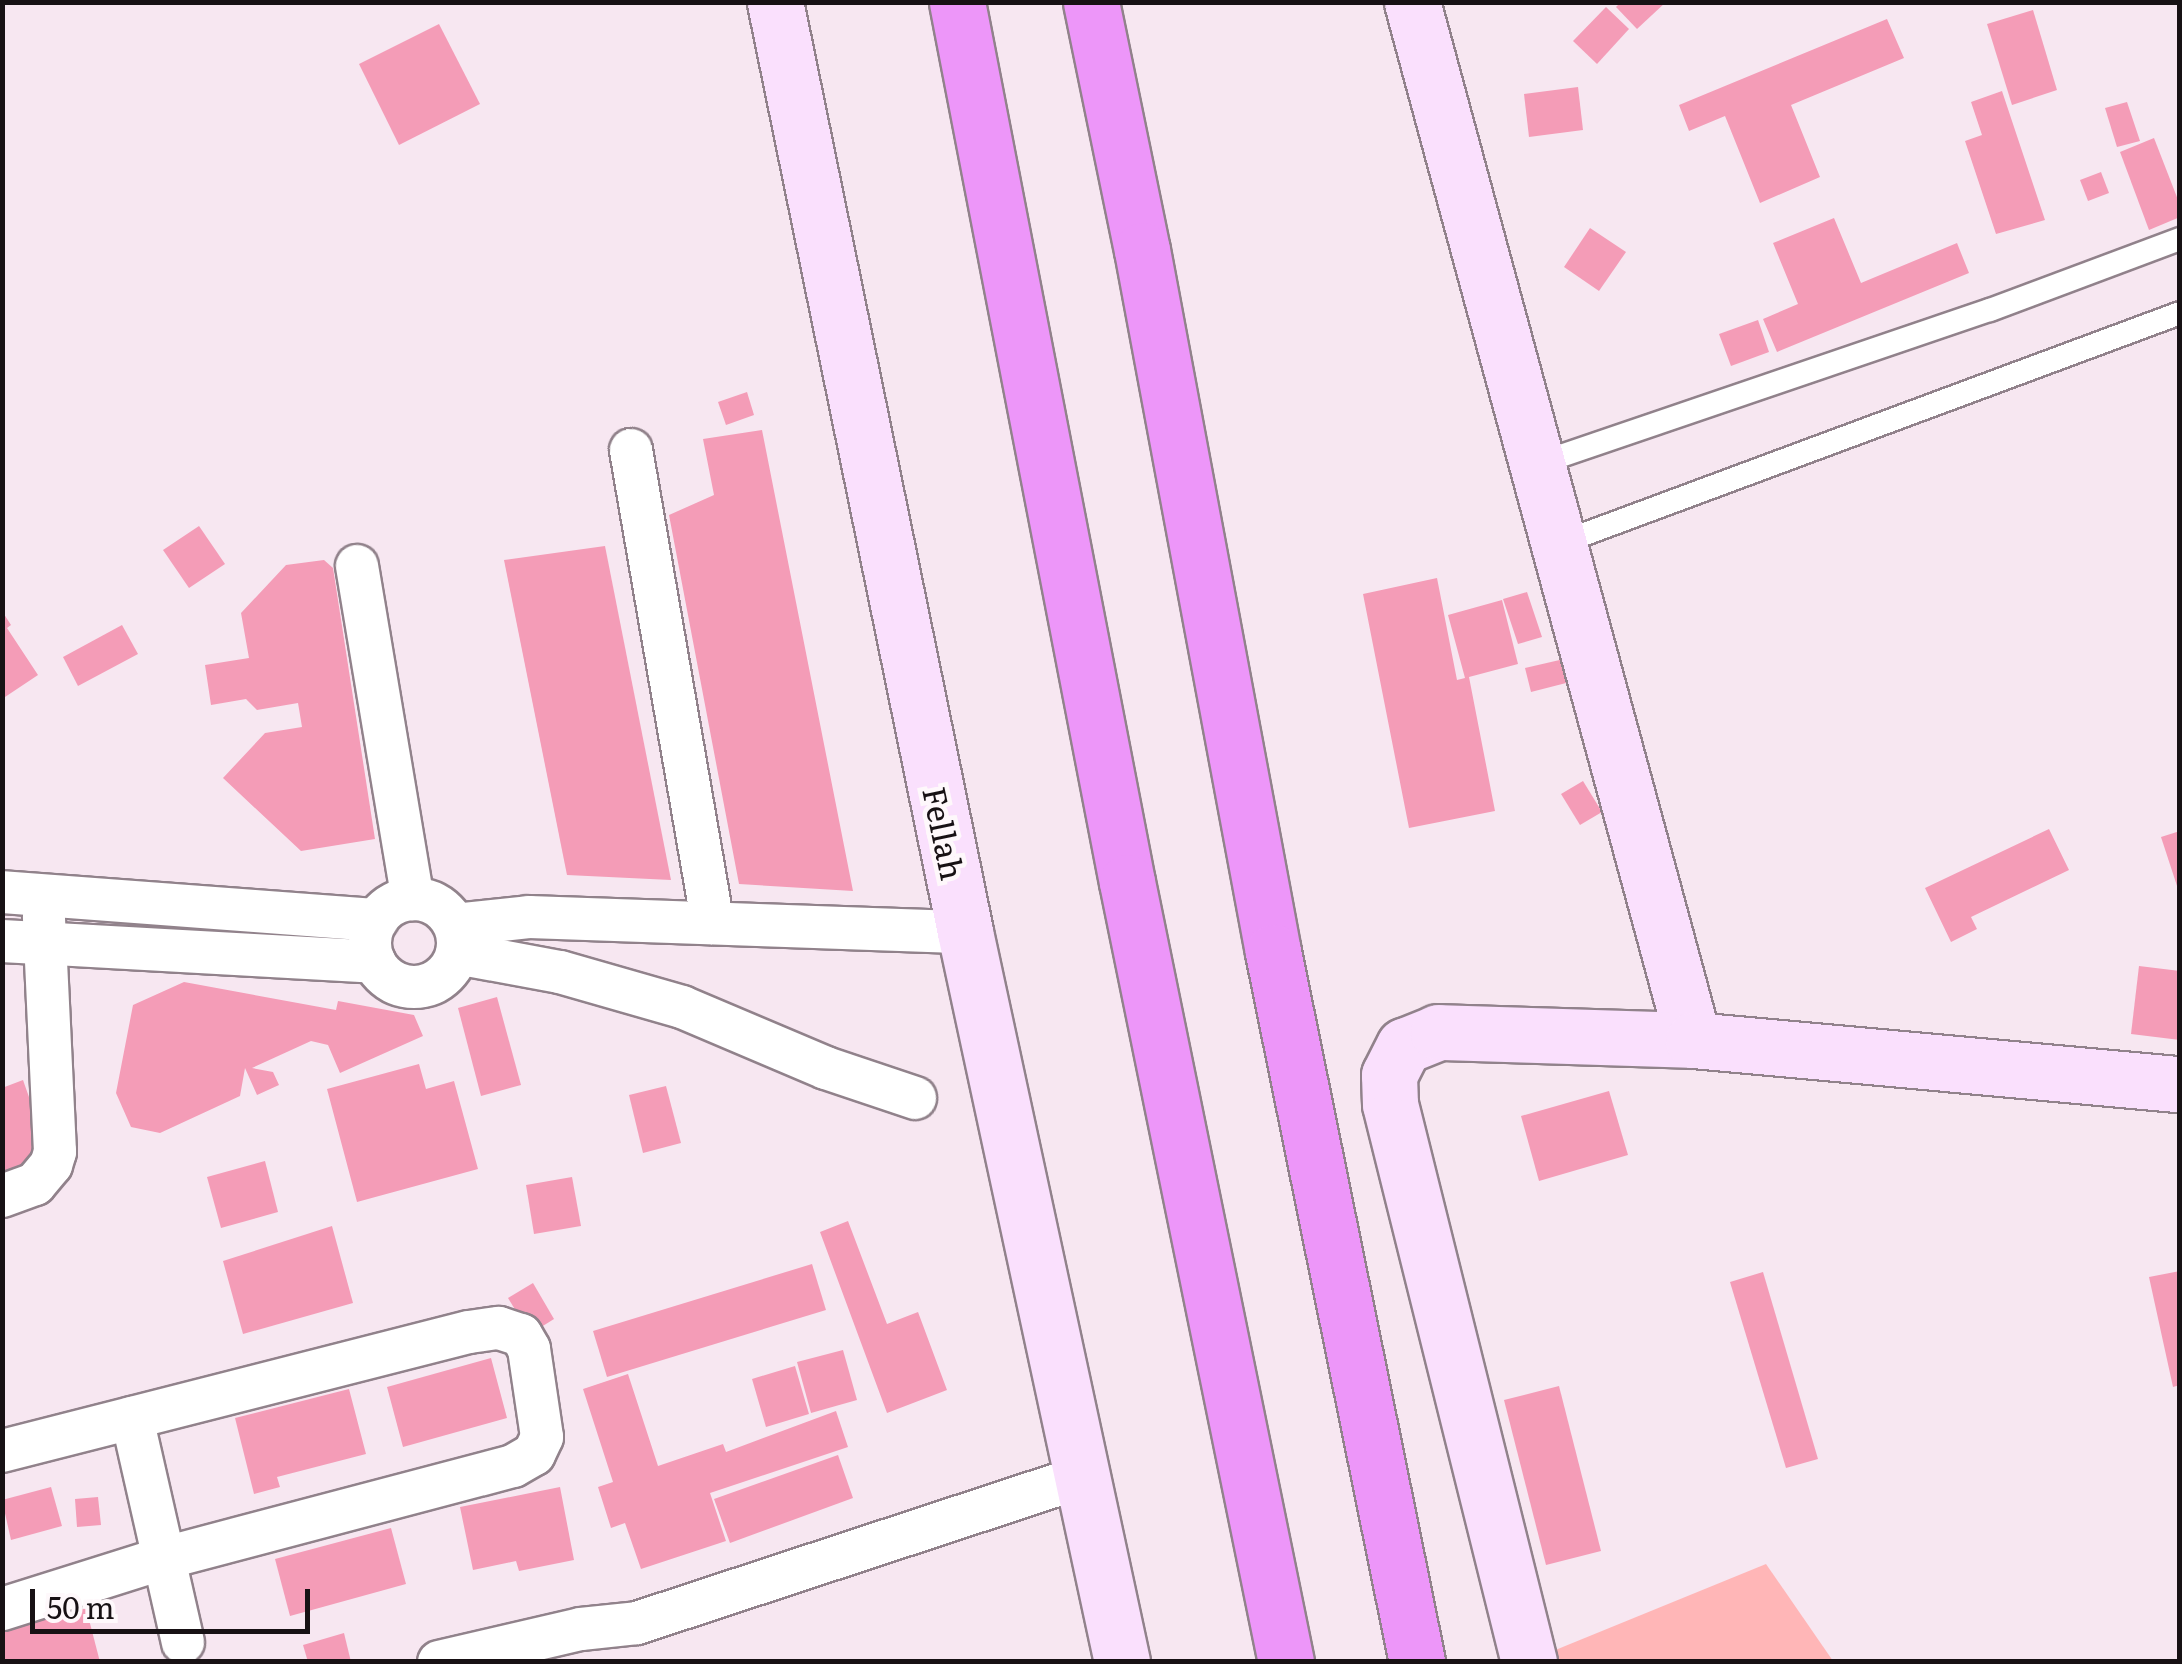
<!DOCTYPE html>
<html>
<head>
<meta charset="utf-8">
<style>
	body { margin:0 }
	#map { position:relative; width:2182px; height:1664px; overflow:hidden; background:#f7e7f1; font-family:Literata,serif }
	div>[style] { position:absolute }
	.green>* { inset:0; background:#ffb6b7 }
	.building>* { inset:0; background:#f49cb7 }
	.roads { filter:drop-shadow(2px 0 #91828b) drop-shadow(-2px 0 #91828b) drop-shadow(0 2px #91828b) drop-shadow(0 -2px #91828b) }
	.lane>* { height:22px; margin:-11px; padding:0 11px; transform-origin:11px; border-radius:11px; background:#fff }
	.street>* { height:42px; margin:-21px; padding:0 21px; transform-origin:21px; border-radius:21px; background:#fff }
	.street>.ring { margin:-21px; padding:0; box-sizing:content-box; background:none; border:42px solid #fff; border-radius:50% }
	.secondary>* { height:55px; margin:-27.5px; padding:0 27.5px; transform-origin:27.5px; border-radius:27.5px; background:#fae0fd }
	.highway>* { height:55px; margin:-27.5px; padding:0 27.5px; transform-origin:27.5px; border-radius:27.5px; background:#ed96f9 }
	span { translate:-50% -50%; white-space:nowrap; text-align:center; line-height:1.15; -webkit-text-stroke:9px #fef8fb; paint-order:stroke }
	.street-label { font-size:32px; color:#171114 }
	.frame { position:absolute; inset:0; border:5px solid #171114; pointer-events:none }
	.scale { position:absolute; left:30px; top:1589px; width:280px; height:45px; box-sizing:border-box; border:5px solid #171114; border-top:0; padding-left:12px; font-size:30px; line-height:35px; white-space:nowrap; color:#171114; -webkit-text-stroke:8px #fef8fb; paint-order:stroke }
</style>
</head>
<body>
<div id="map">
	<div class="green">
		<i style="clip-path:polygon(1766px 1564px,1833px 1661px,1526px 1662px)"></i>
	</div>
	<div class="building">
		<i style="clip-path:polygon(1621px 2px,1666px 2px,1637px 29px,1616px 7px)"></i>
		<i style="clip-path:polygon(1606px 7px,1629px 29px,1597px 64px,1573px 41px)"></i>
		<i style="clip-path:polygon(2033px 10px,2057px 90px,2012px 105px,1987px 24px)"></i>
		<i style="clip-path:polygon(1887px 19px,1904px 58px,1791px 105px,1820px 177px,1760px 203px,1725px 116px,1689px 131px,1679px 105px)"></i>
		<i style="clip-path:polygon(439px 24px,480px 104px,399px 145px,359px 64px)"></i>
		<i style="clip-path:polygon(1578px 87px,1583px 130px,1529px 137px,1524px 94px)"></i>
		<i style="clip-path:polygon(2002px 91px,2045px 220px,1996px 234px,1965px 141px,1982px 135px,1971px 102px)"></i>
		<i style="clip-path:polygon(2127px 102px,2140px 141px,2117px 147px,2105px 108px)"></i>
		<i style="clip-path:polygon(2154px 138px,2180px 205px,2180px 217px,2149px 230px,2120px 152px)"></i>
		<i style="clip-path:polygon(2101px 172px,2109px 193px,2088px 201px,2080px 180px)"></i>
		<i style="clip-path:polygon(1834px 218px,1861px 283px,1957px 243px,1969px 273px,1777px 352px,1763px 319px,1798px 304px,1773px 243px)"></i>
		<i style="clip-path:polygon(1590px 228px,1626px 252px,1599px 291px,1564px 267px)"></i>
		<i style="clip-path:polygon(1758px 320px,1769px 352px,1731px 366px,1719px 334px)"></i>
		<i style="clip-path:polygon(747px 392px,754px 415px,726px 425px,718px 402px)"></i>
		<i style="clip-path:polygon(762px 430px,853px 891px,739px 884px,669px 515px,714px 495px,703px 439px)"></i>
		<i style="clip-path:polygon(199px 526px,225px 564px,189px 588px,163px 550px)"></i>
		<i style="clip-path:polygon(605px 546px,671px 880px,567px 875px,504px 560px)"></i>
		<i style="clip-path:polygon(324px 560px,333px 568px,375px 839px,301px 851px,223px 778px,265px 733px,302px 727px,298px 703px,257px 710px,246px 699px,211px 705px,205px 665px,249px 658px,241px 613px,286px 565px)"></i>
		<i style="clip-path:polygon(1437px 578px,1457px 680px,1465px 678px,1448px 615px,1502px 600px,1518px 664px,1469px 677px,1495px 811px,1409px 828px,1363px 594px)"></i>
		<i style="clip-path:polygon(1527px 592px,1542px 637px,1518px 644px,1503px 599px)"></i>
		<i style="clip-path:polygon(2px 611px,11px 625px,7px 628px,38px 675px,2px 699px)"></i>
		<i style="clip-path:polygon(122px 625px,138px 654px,78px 686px,63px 657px)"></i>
		<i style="clip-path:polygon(1564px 659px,1570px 682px,1531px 692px,1525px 668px)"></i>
		<i style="clip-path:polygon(1583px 781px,1602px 812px,1580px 825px,1561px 794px)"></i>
		<i style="clip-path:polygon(2049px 829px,2069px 870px,1971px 917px,1977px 929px,1951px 942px,1925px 888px)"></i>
		<i style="clip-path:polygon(2180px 831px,2180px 892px,2179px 892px,2161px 837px)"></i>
		<i style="clip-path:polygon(2139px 966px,2180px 971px,2180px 1040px,2131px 1034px)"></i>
		<i style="clip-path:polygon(184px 982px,336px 1010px,338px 1001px,414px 1015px,423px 1036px,340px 1073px,328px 1045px,311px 1041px,252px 1068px,273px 1072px,279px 1085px,257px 1095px,245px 1068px,240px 1096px,160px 1133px,131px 1127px,116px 1093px,133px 1005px)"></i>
		<i style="clip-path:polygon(497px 997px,521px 1085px,481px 1096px,458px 1008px)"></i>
		<i style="clip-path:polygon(419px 1064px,426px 1089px,454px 1081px,478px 1169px,357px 1202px,327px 1089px)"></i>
		<i style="clip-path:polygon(23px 1080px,50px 1157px,2px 1173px,2px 1088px)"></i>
		<i style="clip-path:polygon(666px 1086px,681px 1143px,643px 1153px,629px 1095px)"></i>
		<i style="clip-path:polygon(1609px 1091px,1628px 1155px,1539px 1181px,1521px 1116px)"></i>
		<i style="clip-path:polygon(265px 1161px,278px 1212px,221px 1228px,207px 1177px)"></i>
		<i style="clip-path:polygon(572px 1177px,581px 1226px,534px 1234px,526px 1185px)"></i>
		<i style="clip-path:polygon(848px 1221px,887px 1324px,918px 1312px,947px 1390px,887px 1413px,820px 1232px)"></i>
		<i style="clip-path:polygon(332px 1226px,353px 1303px,243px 1334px,223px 1261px)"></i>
		<i style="clip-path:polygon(812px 1264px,826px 1310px,607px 1377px,593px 1331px)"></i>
		<i style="clip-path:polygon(2180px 1271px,2180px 1385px,2173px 1387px,2149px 1277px)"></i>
		<i style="clip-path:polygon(1763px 1272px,1818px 1459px,1786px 1468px,1730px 1282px)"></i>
		<i style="clip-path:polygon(533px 1283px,554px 1319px,530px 1334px,508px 1298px)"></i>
		<i style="clip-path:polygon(843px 1350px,857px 1400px,811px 1413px,797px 1362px)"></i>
		<i style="clip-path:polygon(491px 1358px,507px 1418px,403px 1447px,387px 1387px)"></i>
		<i style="clip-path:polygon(795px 1366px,809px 1414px,766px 1427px,752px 1379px)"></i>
		<i style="clip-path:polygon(628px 1374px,658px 1466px,723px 1444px,726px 1452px,836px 1411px,848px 1447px,710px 1493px,726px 1541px,641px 1569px,625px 1523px,611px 1528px,598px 1487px,613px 1482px,583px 1389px)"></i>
		<i style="clip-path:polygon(1559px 1386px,1601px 1551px,1546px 1565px,1504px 1400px)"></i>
		<i style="clip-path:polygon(349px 1389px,366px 1454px,277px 1477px,280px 1487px,254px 1494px,235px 1418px)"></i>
		<i style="clip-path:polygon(838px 1455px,853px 1498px,730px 1543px,714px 1499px)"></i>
		<i style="clip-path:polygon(51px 1487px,62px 1526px,11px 1540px,2px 1500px)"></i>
		<i style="clip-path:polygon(560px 1487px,574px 1560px,519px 1571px,516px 1561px,473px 1570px,460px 1507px)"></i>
		<i style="clip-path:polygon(98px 1497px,101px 1525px,77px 1527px,75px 1499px)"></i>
		<i style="clip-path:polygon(391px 1528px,406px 1584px,290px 1616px,275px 1559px)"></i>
		<i style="clip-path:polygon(86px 1608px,100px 1662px,2px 1662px,2px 1630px)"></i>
		<i style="clip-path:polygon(344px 1633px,351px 1662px,308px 1662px,303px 1645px)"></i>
	</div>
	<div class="roads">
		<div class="lane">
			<i style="left:1537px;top:464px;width:478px;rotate:-18.8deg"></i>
			<i style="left:1990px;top:310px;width:203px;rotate:-20.5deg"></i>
			<i style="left:1558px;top:544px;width:664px;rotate:-20.37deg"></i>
		</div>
		<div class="street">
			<i style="left:631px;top:450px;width:480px;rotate:80.2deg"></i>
			<i style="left:357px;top:566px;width:338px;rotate:80.5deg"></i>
			<i style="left:2px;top:892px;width:376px;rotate:4.3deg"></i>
			<i class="ring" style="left:370px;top:899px;width:46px;height:46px"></i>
			<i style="left:455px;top:925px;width:74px;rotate:-6.2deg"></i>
			<i style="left:529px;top:917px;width:436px;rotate:2deg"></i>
			<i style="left:2px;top:941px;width:373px;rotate:3.2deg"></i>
			<i style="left:457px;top:953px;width:105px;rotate:10.5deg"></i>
			<i style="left:560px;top:972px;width:127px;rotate:16deg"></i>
			<i style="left:682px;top:1007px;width:156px;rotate:23deg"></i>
			<i style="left:826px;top:1068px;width:94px;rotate:18.6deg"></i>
			<i style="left:2px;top:1196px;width:35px;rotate:-20deg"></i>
			<i style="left:35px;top:1184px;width:25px;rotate:-50deg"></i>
			<i style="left:51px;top:1165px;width:14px;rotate:-73deg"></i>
			<i style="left:55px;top:1152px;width:236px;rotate:-92.7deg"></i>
			<i style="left:132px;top:1418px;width:230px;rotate:77.2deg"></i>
			<i style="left:2px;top:1451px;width:482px;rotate:-14.3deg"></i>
			<i style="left:469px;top:1332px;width:30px;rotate:-8deg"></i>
			<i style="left:499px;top:1328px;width:23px;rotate:18deg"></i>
			<i style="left:521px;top:1335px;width:16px;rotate:60deg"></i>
			<i style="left:529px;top:1349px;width:89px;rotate:81.6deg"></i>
			<i style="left:542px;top:1437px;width:19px;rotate:115deg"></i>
			<i style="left:534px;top:1454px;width:24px;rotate:150deg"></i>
			<i style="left:513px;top:1466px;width:361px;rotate:165.2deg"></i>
			<i style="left:164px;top:1558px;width:170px;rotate:162.5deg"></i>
			<i style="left:439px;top:1662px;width:146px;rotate:-13.1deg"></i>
			<i style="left:581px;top:1629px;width:56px;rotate:-6.1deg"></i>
			<i style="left:637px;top:1623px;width:471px;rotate:-18.2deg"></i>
		</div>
		<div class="secondary">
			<i style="left:775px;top:2px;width:949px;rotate:78.45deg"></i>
			<i style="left:965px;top:932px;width:747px;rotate:77.86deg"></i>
			<i style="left:1412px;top:2px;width:1075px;rotate:74.85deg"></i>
			<i style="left:1529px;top:1662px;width:575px;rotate:-103.99deg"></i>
			<i style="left:1390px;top:1104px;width:29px;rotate:-92deg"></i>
			<i style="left:1389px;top:1075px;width:33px;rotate:-63deg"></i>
			<i style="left:1404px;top:1046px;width:37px;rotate:-22deg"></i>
			<i style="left:1438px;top:1032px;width:255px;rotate:1.8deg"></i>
			<i style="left:1693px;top:1040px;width:489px;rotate:5.2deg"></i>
		</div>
		<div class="highway">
			<i style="left:957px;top:2px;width:896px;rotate:79.07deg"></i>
			<i style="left:1127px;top:882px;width:796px;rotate:78.48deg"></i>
			<i style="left:1091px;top:2px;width:253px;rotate:78.4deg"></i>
			<i style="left:1142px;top:250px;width:714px;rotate:79.43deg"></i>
			<i style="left:1273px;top:952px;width:724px;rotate:78.53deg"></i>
		</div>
	</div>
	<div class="street-label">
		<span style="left:945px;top:833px;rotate:78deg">Fellah</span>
	</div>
	<div class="frame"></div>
	<div class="scale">50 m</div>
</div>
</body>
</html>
